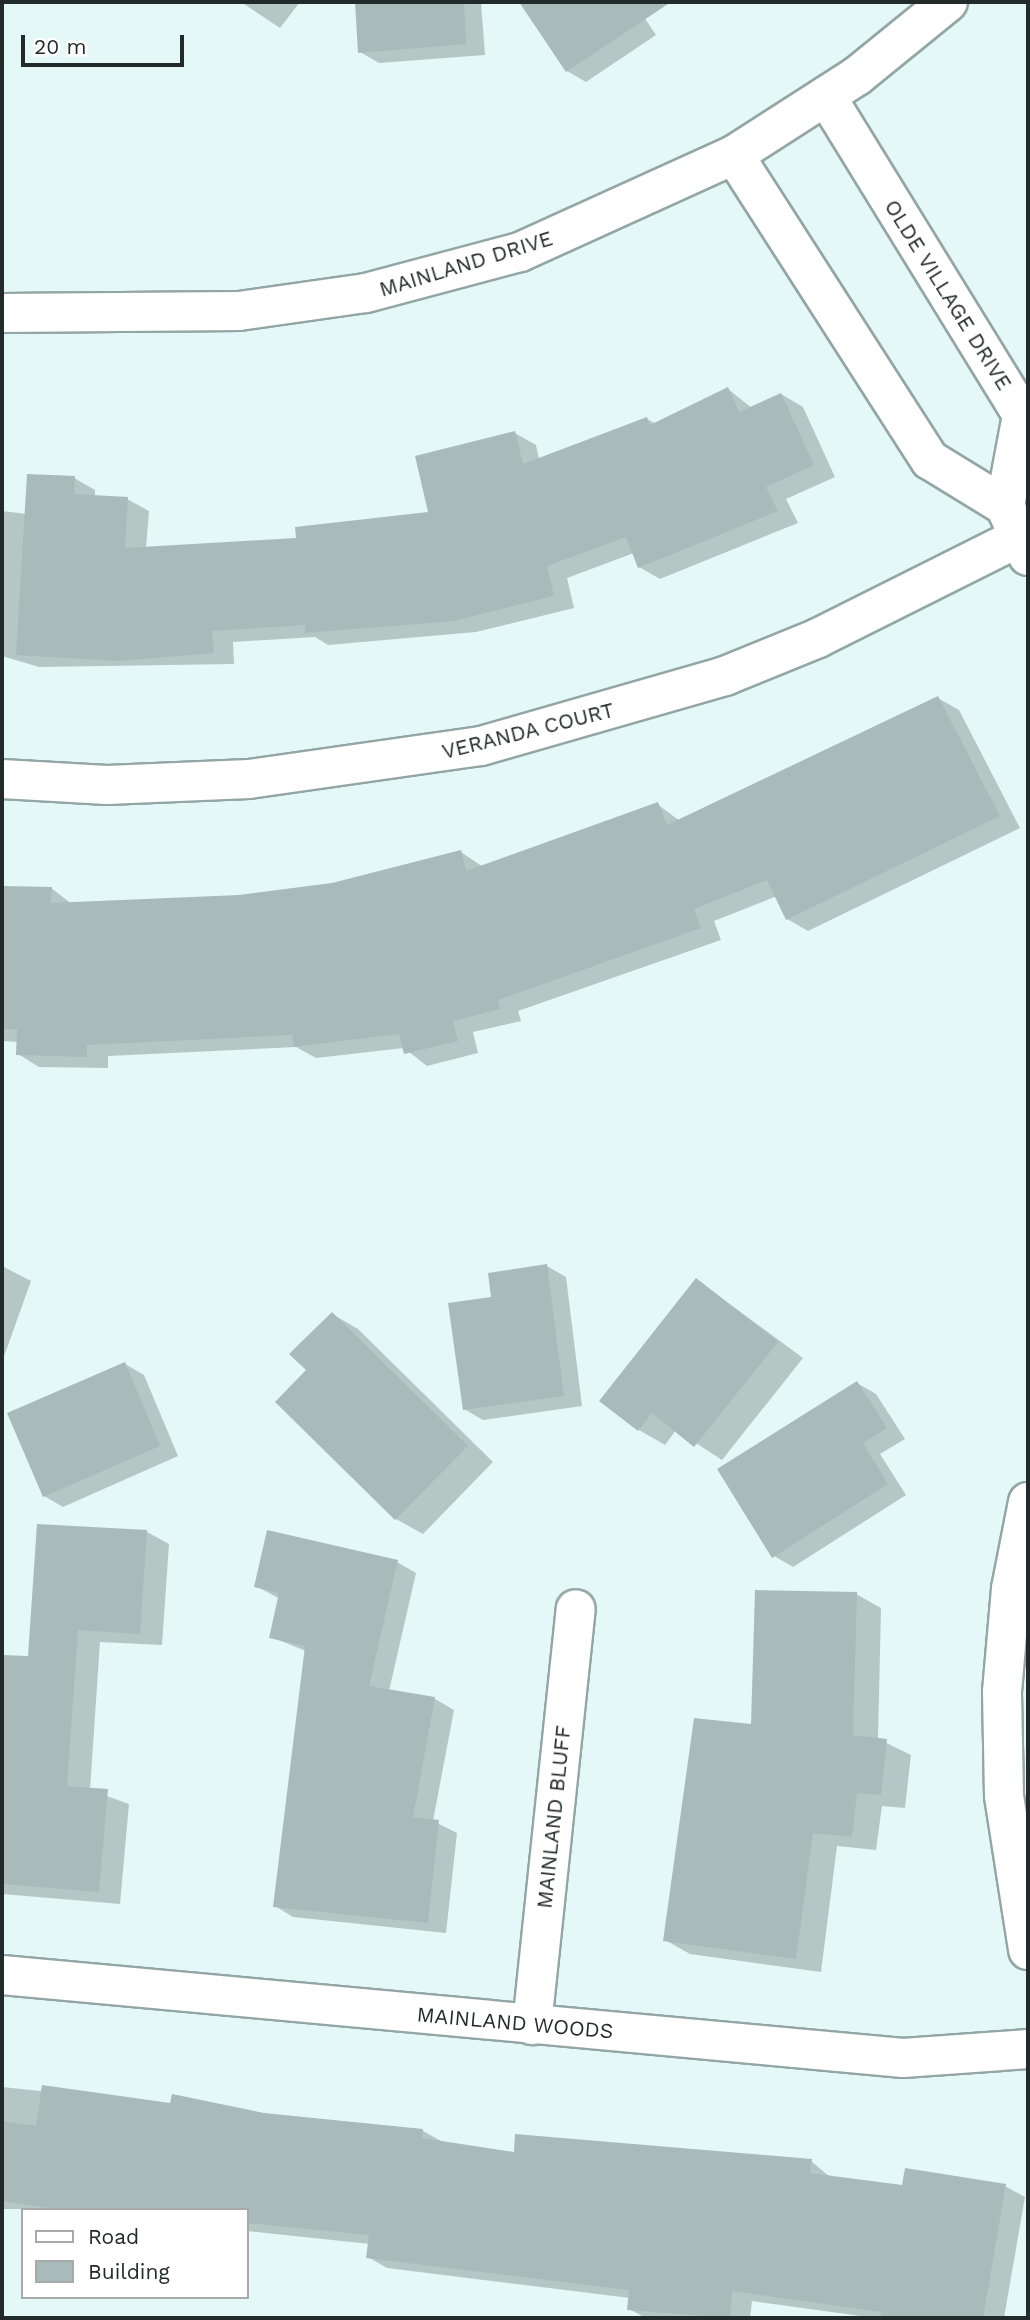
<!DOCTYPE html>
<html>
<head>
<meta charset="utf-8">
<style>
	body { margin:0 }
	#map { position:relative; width:1030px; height:2320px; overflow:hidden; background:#e4f8f7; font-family:"Work Sans",sans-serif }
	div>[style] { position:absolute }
	.shadow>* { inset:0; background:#0003 }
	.building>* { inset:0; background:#a8bbba }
	.roads { filter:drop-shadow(2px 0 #93a6a5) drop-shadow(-2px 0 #93a6a5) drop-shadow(0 2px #93a6a5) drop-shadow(0 -2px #93a6a5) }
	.minor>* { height:38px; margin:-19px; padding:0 19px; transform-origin:19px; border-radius:19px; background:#fff }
	.tertiary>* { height:38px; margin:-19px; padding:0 19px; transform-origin:19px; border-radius:19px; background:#fff }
	.secondary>* { height:38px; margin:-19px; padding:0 19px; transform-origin:19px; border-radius:19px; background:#fff }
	span { translate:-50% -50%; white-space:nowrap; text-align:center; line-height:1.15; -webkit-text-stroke:5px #fff; paint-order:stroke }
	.street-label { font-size:21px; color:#232a2a }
	.frame { position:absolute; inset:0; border:4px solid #232a2a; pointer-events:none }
	.legend { position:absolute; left:21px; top:2208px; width:228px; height:91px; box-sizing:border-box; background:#fff; border:2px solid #a7aaaa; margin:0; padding:9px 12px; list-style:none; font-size:21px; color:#232a2a }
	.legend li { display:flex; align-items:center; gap:14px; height:35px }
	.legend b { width:35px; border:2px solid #a7aaaa }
	.scale { position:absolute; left:21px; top:35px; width:163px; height:32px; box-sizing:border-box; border:4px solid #232a2a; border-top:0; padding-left:9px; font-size:21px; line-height:24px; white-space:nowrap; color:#232a2a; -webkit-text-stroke:5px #fff; paint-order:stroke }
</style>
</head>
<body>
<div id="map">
	<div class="shadow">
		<i style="clip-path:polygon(241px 2px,300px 2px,280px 28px)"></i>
		<i style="clip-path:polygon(356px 2px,481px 2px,485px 55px,379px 63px,360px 52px)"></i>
		<i style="clip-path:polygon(521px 2px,634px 2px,656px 35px,586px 82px,567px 71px)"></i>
		<i style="clip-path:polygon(728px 389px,752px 408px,781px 394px,803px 407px,835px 477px,786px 499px,798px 523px,660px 579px,639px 567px,634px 553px,567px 578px,574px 608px,476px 632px,328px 645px,315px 637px,233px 642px,234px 664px,39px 667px,2px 656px,2px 511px,27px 514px,74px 478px,95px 490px,95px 497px,127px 499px,149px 511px,146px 548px,298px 540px,430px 514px,515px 433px,536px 445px,539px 459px,647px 419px,656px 424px)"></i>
		<i style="clip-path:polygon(938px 698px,959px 710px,1020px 828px,808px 931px,787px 919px,777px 896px,714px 921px,721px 940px,518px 1011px,521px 1021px,473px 1032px,478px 1053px,427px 1066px,404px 1048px,316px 1058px,296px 1047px,108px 1056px,108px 1068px,39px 1067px,18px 1054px,18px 1042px,2px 1041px,2px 887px,51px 888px,72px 904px,240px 897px,332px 885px,461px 852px,483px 867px,657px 804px,680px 821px)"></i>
		<i style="clip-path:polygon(2px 1266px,31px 1281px,2px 1362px)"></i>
		<i style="clip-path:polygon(547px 1266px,566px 1277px,582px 1406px,483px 1420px,464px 1409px,493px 1298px)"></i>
		<i style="clip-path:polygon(697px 1280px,803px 1358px,722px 1460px,676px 1430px,665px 1445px,639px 1430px)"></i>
		<i style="clip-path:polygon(332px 1314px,358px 1329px,493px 1462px,423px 1534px,396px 1519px)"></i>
		<i style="clip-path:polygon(125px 1364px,144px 1375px,178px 1456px,63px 1507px,44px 1496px)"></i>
		<i style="clip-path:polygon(857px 1383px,876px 1394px,905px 1439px,880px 1454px,906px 1495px,793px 1567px,774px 1556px)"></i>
		<i style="clip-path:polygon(147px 1532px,169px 1544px,162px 1645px,100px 1642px,90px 1790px,129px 1804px,120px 1904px,2px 1894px,2px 1657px,29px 1658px)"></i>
		<i style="clip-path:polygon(397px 1562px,416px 1573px,389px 1691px,435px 1699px,454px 1710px,433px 1821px,457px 1833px,446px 1933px,293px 1917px,275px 1906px,306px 1651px,271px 1637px,280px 1599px,256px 1586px)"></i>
		<i style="clip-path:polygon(856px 1594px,881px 1608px,878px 1739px,911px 1755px,905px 1808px,882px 1806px,876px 1850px,837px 1846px,821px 1972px,690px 1954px,665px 1940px,753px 1726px)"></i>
		<i style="clip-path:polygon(2px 2087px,423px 2131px,443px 2142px,515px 2154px,811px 2161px,830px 2177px,904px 2187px,1005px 2186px,1025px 2197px,1004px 2318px,875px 2318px,752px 2301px,750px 2318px,646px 2318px,629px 2309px,630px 2298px,387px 2268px,368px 2257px,370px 2244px,247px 2231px,247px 2210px,2px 2209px)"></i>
	</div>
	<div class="building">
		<i style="clip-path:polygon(355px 2px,464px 2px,466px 44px,358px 53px)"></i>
		<i style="clip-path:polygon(519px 2px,671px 2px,566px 72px)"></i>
		<i style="clip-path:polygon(728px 387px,739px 412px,781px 393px,814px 465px,766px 487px,778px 511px,638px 568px,626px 537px,547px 566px,554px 596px,454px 621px,305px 633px,305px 625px,212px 631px,214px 653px,118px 661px,16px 655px,27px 474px,75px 476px,74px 494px,128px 497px,125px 548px,296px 538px,295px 527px,428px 512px,415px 456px,515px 431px,523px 464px,647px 417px,650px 425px)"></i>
		<i style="clip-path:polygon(938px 696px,1000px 816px,786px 920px,767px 880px,694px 909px,701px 928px,498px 1000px,500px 1009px,453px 1021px,458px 1041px,404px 1054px,399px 1034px,294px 1047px,292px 1035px,87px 1045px,87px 1057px,16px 1055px,17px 1029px,2px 1029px,2px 886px,52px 887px,51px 903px,239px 895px,332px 883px,461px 850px,466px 871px,658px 802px,667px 825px)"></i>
		<i style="clip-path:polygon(547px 1264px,564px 1396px,463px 1410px,448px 1303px,491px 1297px,488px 1273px)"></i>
		<i style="clip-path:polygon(696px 1278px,778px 1342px,694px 1447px,652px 1413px,638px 1431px,599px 1401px)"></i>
		<i style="clip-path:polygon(332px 1312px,468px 1446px,395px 1520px,275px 1402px,306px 1370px,289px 1354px)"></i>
		<i style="clip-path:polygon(125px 1362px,160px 1446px,43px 1497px,7px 1413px)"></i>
		<i style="clip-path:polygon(857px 1381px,887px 1428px,863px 1443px,888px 1484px,772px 1558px,717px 1469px)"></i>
		<i style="clip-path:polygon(37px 1524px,147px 1530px,140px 1634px,78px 1630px,67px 1786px,108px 1789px,99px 1892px,2px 1884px,2px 1655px,28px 1656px)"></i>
		<i style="clip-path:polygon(267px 1530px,398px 1560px,369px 1686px,435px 1697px,413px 1817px,439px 1820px,428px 1923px,273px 1907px,305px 1646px,269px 1638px,279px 1593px,254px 1587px)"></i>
		<i style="clip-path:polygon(755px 1590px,857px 1592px,853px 1735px,887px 1739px,881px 1795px,857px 1793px,852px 1837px,813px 1833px,796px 1959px,663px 1941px,694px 1718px,751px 1724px)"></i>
		<i style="clip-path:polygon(42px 2085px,170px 2103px,172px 2094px,264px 2113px,423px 2129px,422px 2138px,514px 2152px,515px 2134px,812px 2159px,810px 2173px,902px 2185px,905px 2168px,1006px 2184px,983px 2318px,880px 2318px,881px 2312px,732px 2291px,730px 2318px,627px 2310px,629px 2290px,366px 2258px,369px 2235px,247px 2223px,247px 2210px,60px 2210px,2px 2201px,2px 2121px,36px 2126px)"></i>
	</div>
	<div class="roads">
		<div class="minor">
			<i style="left:2px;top:779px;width:105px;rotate:3.3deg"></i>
			<i style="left:107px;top:785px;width:142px;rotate:-2.4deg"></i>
			<i style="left:249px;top:779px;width:234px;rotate:-8.1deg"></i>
			<i style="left:481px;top:746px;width:254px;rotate:-16deg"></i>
			<i style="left:725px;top:676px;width:100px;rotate:-22.2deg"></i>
			<i style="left:818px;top:638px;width:226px;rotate:-26.6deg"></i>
			<i style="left:2px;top:1975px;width:905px;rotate:5.26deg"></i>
			<i style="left:903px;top:2058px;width:125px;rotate:-4.1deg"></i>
			<i style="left:532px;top:2025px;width:418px;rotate:-84deg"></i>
		</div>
		<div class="tertiary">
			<i style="left:826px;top:96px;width:374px;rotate:58.4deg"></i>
			<i style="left:1022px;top:415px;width:93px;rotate:100.6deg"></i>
			<i style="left:734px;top:155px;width:363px;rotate:57.3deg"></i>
			<i style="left:930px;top:460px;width:88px;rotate:31.5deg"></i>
			<i style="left:1005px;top:506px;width:55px;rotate:65.3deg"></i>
			<i style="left:1028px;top:1502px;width:89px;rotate:101.1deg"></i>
			<i style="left:1011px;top:1589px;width:103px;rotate:95deg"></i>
			<i style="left:1002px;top:1692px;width:104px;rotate:88.9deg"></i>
			<i style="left:1004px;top:1796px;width:156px;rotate:81.1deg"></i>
		</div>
		<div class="secondary">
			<i style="left:2px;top:313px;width:237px;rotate:-0.5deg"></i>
			<i style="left:239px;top:311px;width:128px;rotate:-8.1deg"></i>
			<i style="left:366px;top:293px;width:159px;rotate:-14.9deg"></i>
			<i style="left:520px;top:252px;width:235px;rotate:-24.4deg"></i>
			<i style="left:734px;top:155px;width:146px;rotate:-32.7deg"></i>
			<i style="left:857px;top:76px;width:117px;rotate:-39.1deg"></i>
		</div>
	</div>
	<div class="street-label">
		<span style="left:466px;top:264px;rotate:-17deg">MAINLAND DRIVE</span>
		<span style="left:948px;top:295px;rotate:58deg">OLDE VILLAGE DRIVE</span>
		<span style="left:528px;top:731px;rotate:-14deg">VERANDA COURT</span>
		<span style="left:554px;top:1817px;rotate:-84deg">MAINLAND BLUFF</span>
		<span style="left:515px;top:2023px;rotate:5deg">MAINLAND WOODS</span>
	</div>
	<div class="frame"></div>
	<ul class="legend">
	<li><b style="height:9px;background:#fff"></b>Road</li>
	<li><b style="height:19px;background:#a8bbba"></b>Building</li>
	</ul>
	<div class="scale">20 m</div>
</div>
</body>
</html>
